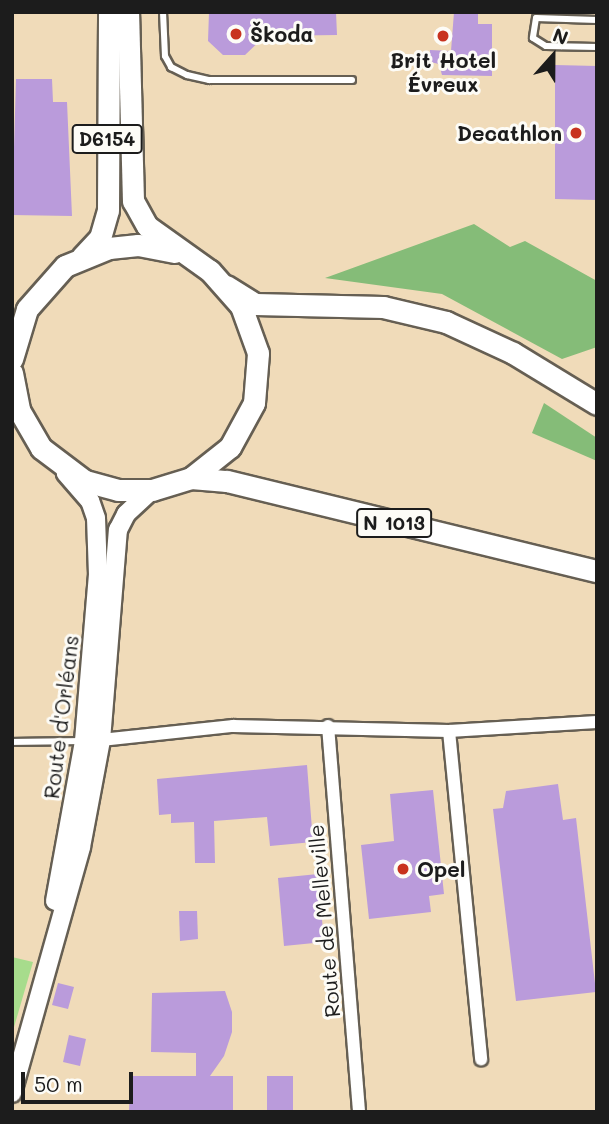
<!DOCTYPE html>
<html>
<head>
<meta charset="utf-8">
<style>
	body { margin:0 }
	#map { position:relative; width:609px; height:1124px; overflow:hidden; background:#f0dbb9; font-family:Mali,sans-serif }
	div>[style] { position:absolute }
	.green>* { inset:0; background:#a7dc8c }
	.forest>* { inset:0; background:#85bc78 }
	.building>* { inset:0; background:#ba9bdb }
	.roads { filter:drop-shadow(2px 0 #665f53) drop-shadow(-2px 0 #665f53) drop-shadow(0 2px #665f53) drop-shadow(0 -2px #665f53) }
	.service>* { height:6px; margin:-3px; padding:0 3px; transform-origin:3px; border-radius:3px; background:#fff }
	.minor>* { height:12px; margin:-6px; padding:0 6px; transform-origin:6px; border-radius:6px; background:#fff }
	.secondary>* { height:18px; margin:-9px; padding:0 9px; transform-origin:9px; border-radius:9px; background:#fff }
	.primary>* { height:21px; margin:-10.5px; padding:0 10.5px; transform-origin:10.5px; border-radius:10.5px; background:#fff }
	.trunk>* { height:21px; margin:-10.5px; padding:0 10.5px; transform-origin:10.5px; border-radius:10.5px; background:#fff }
	.dots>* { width:19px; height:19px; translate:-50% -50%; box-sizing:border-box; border:4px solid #fdfcf7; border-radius:50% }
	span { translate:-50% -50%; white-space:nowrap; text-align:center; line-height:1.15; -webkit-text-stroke:6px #fdfcf7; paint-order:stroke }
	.shield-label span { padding:2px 5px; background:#fdfcf7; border:2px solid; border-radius:5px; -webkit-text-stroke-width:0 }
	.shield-label { font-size:19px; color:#1c1c1c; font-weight:700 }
	.poi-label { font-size:21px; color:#1c1c1c; font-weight:700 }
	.left { translate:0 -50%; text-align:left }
	.right { translate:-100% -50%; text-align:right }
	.street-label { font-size:21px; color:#1c1c1c }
	.frame { position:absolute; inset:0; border:14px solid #1c1c1c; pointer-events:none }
	.north { position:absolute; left:518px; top:21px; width:70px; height:70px; -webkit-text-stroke:5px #fdfcf7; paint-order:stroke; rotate:21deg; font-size:19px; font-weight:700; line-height:28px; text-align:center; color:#1c1c1c }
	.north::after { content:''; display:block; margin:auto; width:24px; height:32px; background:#1c1c1c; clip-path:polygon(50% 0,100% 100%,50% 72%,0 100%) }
	.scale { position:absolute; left:21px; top:1072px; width:112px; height:32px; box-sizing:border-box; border:4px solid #1c1c1c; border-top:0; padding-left:9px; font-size:21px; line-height:24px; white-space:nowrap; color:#1c1c1c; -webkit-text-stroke:5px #fdfcf7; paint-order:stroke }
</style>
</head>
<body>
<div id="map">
	<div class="green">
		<i style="clip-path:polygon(12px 957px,33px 962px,12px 1034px)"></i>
	</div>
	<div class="forest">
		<i style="clip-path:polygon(474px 224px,510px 247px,525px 241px,597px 281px,597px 347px,562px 359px,442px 294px,325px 278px)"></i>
		<i style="clip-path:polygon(544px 403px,597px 438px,597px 461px,532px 433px)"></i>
	</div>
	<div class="building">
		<i style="clip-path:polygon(209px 12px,336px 12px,337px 35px,265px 36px,245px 55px,223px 55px,208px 41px)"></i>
		<i style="clip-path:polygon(454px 12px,478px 12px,478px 24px,492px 24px,492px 76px,442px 75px,439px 64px,430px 62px,430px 50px,451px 51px)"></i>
		<i style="clip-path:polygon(555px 65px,597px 66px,597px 200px,555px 199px)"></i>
		<i style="clip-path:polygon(16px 79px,52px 79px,53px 102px,67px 102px,72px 216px,12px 215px)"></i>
		<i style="clip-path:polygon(307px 765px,313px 842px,270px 846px,267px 817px,214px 821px,215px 863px,195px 863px,194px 822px,171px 823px,171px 814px,159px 815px,157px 779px)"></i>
		<i style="clip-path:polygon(558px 784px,563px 820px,576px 818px,596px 992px,516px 1001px,493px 809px,503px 808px,506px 791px)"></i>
		<i style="clip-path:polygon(433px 790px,444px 894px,429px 896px,431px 912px,369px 919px,361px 845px,394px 841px,390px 794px)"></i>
		<i style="clip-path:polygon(318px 874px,324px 942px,284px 946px,278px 878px)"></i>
		<i style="clip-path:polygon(179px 911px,197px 911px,198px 939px,180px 941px)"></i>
		<i style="clip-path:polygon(58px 983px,74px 987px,68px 1009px,52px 1005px)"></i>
		<i style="clip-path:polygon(225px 991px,232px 1012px,232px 1032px,224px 1056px,210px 1076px,233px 1076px,233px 1112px,129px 1112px,130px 1076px,196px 1076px,196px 1053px,151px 1052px,152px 993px)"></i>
		<i style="clip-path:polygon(69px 1035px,86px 1039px,80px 1066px,63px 1062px)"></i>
		<i style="clip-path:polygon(267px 1076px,293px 1076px,293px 1112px,267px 1112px)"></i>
	</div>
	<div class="roads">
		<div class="service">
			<i style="left:163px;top:12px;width:44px;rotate:87.4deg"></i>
			<i style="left:165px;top:56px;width:13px;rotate:61deg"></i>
			<i style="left:171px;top:67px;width:18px;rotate:27deg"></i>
			<i style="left:187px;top:75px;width:23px;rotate:13deg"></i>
			<i style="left:209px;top:80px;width:143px"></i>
			<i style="left:597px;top:20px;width:61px;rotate:-178.1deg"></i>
			<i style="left:536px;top:18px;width:20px;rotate:99deg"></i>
			<i style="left:533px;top:38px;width:15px;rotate:32deg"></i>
			<i style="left:546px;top:46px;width:51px;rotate:1.1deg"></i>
			<i style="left:12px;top:742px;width:68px;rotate:-0.8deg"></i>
		</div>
		<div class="minor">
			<i style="left:328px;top:726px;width:387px;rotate:85.4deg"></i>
			<i style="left:449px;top:731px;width:148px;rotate:-3.5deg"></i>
			<i style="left:101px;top:740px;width:133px;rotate:-6.1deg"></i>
			<i style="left:233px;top:726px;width:216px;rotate:1.3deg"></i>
			<i style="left:449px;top:731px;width:330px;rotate:84.4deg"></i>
		</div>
		<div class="secondary">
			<i style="left:55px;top:901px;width:163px;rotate:-79.7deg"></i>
			<i style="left:84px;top:741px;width:167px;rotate:-85.2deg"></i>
			<i style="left:98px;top:575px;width:57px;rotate:-92deg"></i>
			<i style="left:96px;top:518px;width:18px;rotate:-109deg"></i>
			<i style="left:90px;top:501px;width:37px;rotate:-131deg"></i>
			<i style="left:12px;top:1093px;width:255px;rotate:-74.3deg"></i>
			<i style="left:81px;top:847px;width:109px;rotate:-79.4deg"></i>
			<i style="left:101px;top:740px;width:211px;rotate:-85.4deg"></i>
			<i style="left:118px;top:530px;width:18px;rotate:-63deg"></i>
			<i style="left:126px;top:514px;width:35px;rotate:-43deg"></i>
		</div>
		<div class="primary">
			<i style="left:82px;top:257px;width:26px;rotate:-47deg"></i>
			<i style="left:100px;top:238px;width:29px;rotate:-74deg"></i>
			<i style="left:108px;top:210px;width:198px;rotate:-89.7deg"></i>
			<i style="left:12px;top:359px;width:52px;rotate:-73.3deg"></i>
			<i style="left:27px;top:309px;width:57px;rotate:-48.5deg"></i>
			<i style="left:65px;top:266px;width:48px;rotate:-22.2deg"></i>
			<i style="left:109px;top:248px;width:29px;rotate:-6deg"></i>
			<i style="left:138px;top:245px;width:37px;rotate:11deg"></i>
			<i style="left:12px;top:373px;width:38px;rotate:79deg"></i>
			<i style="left:19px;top:410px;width:44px;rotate:59.9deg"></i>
			<i style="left:41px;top:448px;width:55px;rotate:36.9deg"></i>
			<i style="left:85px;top:481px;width:34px;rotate:15deg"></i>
			<i style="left:118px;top:490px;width:34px"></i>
			<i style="left:152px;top:490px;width:41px;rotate:-17.1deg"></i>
			<i style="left:191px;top:478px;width:50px;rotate:-38.5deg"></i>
			<i style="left:230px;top:447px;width:50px;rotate:-61.4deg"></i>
			<i style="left:254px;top:403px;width:50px;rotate:-85.4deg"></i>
			<i style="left:258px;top:353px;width:50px;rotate:-109.9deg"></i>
			<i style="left:241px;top:306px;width:47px;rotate:-131.5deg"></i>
			<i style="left:210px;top:271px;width:77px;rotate:-144.5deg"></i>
			<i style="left:147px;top:226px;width:29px;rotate:-119deg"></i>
			<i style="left:133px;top:201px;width:189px;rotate:-91.5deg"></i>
		</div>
		<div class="trunk">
			<i style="left:226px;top:286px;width:34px;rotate:32deg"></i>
			<i style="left:255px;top:304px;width:128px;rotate:1.3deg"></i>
			<i style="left:383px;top:307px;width:65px;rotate:13.4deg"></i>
			<i style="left:446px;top:322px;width:74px;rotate:24.8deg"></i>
			<i style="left:513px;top:353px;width:98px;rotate:31.3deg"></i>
			<i style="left:191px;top:478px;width:36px;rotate:5deg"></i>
			<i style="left:227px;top:481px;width:381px;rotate:13.7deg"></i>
		</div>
	</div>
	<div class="dots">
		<i style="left:236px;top:34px;background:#c8321e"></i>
		<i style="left:443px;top:36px;background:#c8321e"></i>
		<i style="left:576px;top:133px;background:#c8321e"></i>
		<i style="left:403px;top:869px;background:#c8321e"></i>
	</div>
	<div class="shield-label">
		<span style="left:107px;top:139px">D6154</span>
		<span style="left:394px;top:523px">N 1013</span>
	</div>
	<div class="poi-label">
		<span class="left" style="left:250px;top:34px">Škoda</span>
		<span style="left:443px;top:72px">Brit Hotel<br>Évreux</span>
		<span class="right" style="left:562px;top:133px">Decathlon</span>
		<span class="left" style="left:417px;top:869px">Opel</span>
	</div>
	<div class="street-label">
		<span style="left:61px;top:717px;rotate:-83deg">Route d'Orléans</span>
		<span style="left:324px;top:921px;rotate:-95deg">Route de Melleville</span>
	</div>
	<div class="frame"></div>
	<div class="north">N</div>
	<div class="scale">50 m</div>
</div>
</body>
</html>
